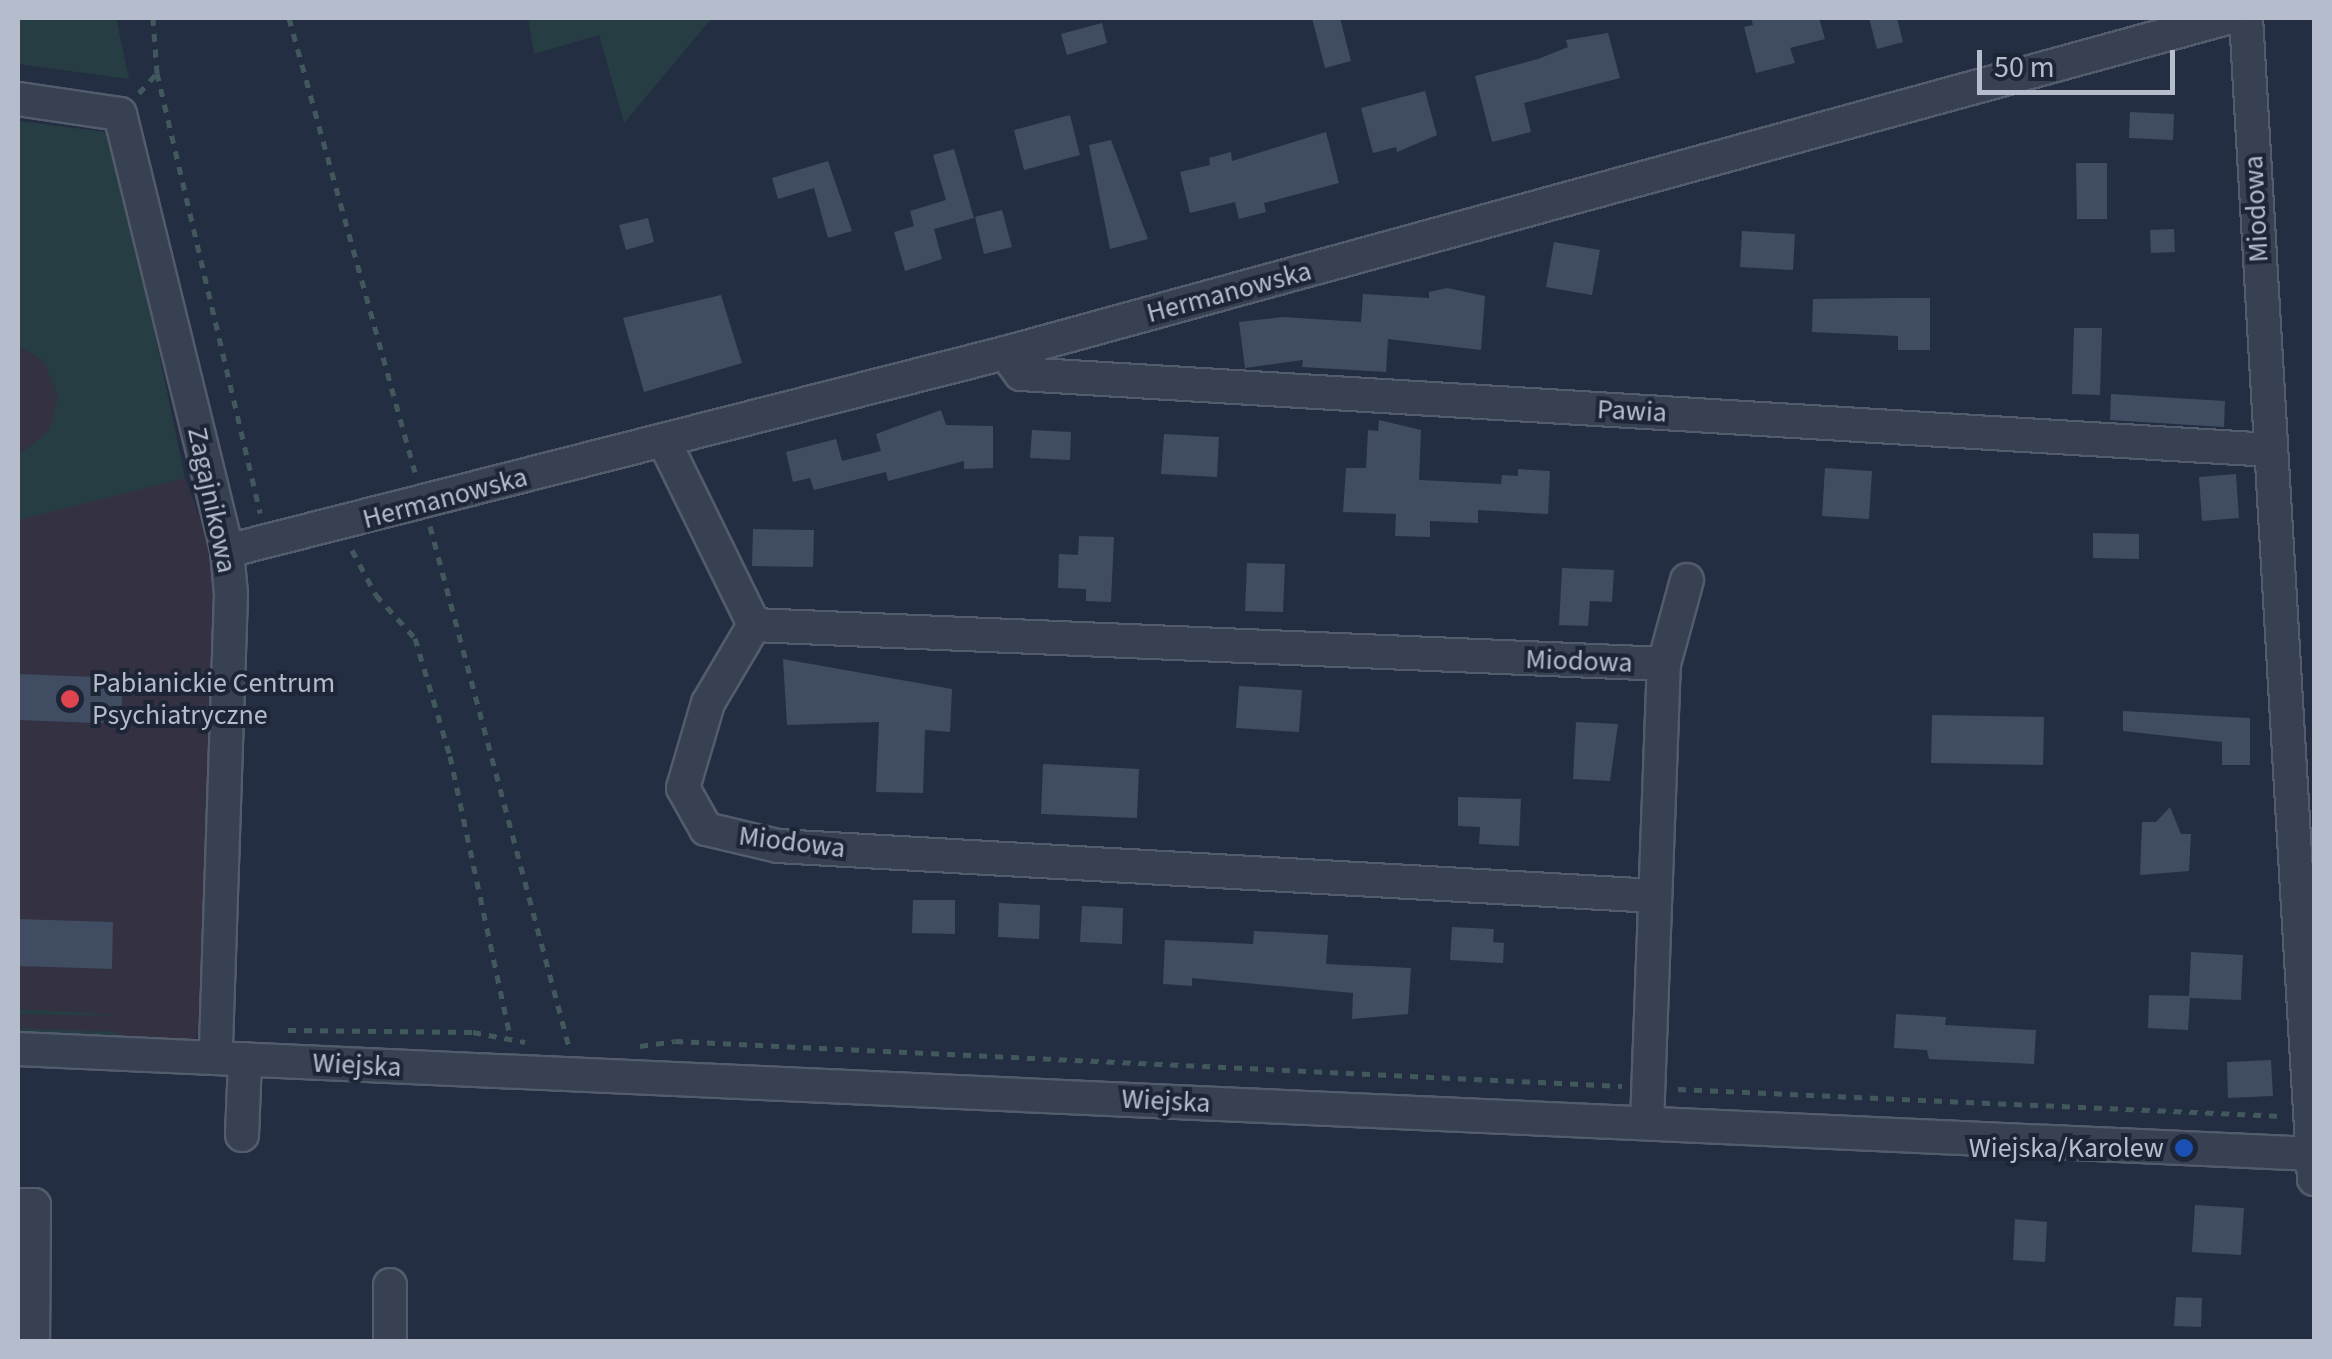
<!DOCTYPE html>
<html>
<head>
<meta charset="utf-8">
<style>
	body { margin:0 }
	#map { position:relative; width:2332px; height:1359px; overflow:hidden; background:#242e42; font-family:"Source Sans 3",sans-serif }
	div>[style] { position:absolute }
	.medical>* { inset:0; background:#343142 }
	.green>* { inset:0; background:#263d43 }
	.building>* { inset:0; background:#3f4c62 }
	.path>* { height:5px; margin-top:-2.5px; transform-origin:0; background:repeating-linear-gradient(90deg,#41595d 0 8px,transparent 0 16px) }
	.roads { filter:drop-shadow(2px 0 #535c6c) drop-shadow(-2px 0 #535c6c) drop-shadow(0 2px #535c6c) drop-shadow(0 -2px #535c6c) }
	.minor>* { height:32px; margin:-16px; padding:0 16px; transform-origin:16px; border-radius:16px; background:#384152 }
	.dots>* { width:28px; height:28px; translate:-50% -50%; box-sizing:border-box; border:5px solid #1d2637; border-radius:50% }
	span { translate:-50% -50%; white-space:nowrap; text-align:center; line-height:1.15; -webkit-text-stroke:8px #1d2637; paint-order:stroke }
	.street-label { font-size:28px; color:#b5bccc }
	.poi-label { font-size:28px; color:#b5bccc }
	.left { translate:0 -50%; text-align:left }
	.right { translate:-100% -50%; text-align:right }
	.frame { position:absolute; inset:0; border:20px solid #b5bccc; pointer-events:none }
	.scale { position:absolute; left:1977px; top:50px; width:198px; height:45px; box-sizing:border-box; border:5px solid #b5bccc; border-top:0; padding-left:12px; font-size:30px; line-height:35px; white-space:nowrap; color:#b5bccc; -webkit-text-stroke:8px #1d2637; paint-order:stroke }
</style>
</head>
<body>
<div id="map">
	<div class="medical">
		<i style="clip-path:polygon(18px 121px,113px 133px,185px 478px,218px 567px,203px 1021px,194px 1042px,18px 1039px)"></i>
	</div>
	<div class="green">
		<i style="clip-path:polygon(18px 18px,116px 18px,129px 79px,18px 64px)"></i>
		<i style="clip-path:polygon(528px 18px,712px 18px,624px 123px,599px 35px,534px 54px)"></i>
		<i style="clip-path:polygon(18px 121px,113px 133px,185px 478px,18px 520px,18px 456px,50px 430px,58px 395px,43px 361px,18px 345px)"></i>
		<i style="clip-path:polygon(18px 1009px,78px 1012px,119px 1016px,18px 1014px)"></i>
		<i style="clip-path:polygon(18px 1028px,118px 1032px,116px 1038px,18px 1039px)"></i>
	</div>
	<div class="building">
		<i style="clip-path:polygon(1312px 18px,1340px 18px,1351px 61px,1325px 68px)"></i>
		<i style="clip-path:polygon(1751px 18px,1819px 18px,1825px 39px,1790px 48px,1795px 63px,1756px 73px,1744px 27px,1753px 25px)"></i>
		<i style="clip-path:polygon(1869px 18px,1897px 18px,1903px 42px,1877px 49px)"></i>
		<i style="clip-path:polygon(1102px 23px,1107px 43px,1067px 55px,1061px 34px)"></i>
		<i style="clip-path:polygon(1608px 33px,1620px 78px,1524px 103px,1531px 132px,1492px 142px,1475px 76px,1538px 59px,1568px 47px,1566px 40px)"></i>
		<i style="clip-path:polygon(1425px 91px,1437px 135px,1397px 152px,1396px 147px,1373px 153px,1361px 108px)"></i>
		<i style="clip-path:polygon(2130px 112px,2174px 114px,2173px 140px,2129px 138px)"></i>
		<i style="clip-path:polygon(1070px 115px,1080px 155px,1024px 170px,1014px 130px)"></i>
		<i style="clip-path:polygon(1326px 132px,1339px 183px,1264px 203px,1266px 212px,1239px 219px,1235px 202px,1190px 213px,1180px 172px,1210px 165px,1209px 158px,1231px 152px,1232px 161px)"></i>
		<i style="clip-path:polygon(1111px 140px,1148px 239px,1110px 249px,1089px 145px)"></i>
		<i style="clip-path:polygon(954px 149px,974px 218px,934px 229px,942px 259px,905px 271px,894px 232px,914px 226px,910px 211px,946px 200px,933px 155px)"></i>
		<i style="clip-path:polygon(828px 161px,852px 231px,828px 238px,814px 188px,778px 199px,772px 178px)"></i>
		<i style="clip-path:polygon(2076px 163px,2107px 163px,2107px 219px,2077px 219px)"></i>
		<i style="clip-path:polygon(1002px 210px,1012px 247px,984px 254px,975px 217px)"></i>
		<i style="clip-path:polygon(648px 218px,654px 242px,626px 250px,619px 225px)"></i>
		<i style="clip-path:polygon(2174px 229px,2175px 252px,2151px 253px,2150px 230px)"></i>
		<i style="clip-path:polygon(1742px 231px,1795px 234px,1793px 270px,1740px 267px)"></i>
		<i style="clip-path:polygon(1554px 242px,1600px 250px,1592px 295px,1546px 287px)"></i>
		<i style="clip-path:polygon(1447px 288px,1485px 296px,1481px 350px,1388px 339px,1386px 372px,1302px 367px,1303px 360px,1245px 368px,1239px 322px,1282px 317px,1361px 322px,1363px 294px,1429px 298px,1429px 292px)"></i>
		<i style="clip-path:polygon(721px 295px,742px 363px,644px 392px,623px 318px)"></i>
		<i style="clip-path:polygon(1897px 298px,1930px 298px,1930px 350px,1898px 350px,1898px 336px,1812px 332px,1813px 299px)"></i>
		<i style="clip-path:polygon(2074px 328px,2102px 328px,2100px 395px,2072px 394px)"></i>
		<i style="clip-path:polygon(2111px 394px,2225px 401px,2224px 427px,2110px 420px)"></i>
		<i style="clip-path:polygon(941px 410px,946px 425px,993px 426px,993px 468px,964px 469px,964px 461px,888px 481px,886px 472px,814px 490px,810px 478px,793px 482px,786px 452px,836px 439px,842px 461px,881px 451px,876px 434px)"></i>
		<i style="clip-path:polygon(1379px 420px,1421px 430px,1419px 480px,1501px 484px,1502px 475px,1518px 476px,1518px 469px,1550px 471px,1548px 514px,1478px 510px,1478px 523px,1430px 521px,1430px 537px,1395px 536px,1396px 514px,1343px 512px,1346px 468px,1366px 468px,1368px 430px,1378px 431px)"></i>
		<i style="clip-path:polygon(1032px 430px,1071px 432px,1070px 460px,1030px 458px)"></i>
		<i style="clip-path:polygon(1164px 434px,1219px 437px,1217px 477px,1161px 474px)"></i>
		<i style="clip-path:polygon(1825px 468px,1872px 471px,1869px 519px,1822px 516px)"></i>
		<i style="clip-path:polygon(2236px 474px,2239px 518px,2202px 521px,2199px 477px)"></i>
		<i style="clip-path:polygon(753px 529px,814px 530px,813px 567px,752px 566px)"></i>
		<i style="clip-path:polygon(2093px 533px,2139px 534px,2139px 559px,2093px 558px)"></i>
		<i style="clip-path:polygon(1079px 536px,1114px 537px,1111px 602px,1086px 601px,1086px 589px,1058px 588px,1059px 554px,1078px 555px)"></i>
		<i style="clip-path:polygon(1247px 563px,1285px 564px,1283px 612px,1245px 611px)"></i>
		<i style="clip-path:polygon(1562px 568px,1614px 570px,1612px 602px,1590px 601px,1588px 626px,1559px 625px)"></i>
		<i style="clip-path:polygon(783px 659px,952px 689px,950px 732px,925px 730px,923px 793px,876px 792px,879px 722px,787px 725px)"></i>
		<i style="clip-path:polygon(18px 674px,123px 678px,121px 724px,18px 720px)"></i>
		<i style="clip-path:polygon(1239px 686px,1302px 690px,1299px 732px,1236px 728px)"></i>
		<i style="clip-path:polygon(2123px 711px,2250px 718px,2250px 765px,2222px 765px,2222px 742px,2123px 731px)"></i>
		<i style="clip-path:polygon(1932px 715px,2044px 717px,2043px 765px,1931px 763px)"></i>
		<i style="clip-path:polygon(1576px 722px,1618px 724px,1610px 781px,1573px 779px)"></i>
		<i style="clip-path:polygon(1043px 764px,1139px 769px,1137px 818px,1041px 814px)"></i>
		<i style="clip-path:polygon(1458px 797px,1521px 799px,1519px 846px,1479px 844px,1480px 827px,1458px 826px)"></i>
		<i style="clip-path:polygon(2170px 807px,2181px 834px,2191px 834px,2189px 871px,2140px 875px,2142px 822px,2156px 822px)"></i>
		<i style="clip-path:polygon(913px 900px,955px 900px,955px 934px,912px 933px)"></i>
		<i style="clip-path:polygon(999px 903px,1040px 905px,1039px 939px,998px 937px)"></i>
		<i style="clip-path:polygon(1082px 906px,1123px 908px,1122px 944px,1080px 942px)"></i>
		<i style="clip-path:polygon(18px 919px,113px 922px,112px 969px,18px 966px)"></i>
		<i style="clip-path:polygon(1452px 927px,1494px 929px,1493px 942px,1504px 943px,1503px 963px,1450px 960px)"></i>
		<i style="clip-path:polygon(1254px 931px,1328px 935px,1326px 964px,1411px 968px,1408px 1014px,1352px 1019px,1353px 993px,1192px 978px,1192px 986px,1163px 984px,1165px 940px,1253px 944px)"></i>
		<i style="clip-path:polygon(2191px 952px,2243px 955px,2241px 1000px,2190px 998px,2188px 1030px,2148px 1028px,2149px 995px,2189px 996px)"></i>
		<i style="clip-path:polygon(1896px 1014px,1946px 1017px,1945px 1025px,2036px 1030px,2034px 1064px,1929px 1059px,1927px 1050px,1894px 1048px)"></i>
		<i style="clip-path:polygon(2271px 1060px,2273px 1096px,2228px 1098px,2227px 1062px)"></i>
		<i style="clip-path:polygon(2195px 1205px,2244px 1208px,2241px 1255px,2192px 1252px)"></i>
		<i style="clip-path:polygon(2015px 1219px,2047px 1222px,2045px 1262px,2013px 1260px)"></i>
		<i style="clip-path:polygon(2176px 1297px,2202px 1298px,2201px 1327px,2174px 1326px)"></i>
	</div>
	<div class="path">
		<i style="left:289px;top:18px;width:471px;rotate:74.5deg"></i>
		<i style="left:157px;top:73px;width:452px;rotate:76.8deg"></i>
		<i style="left:139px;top:93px;width:27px;rotate:-48deg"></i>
		<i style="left:157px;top:73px;width:55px;rotate:-94.2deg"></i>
		<i style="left:430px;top:526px;width:539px;rotate:75.06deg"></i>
		<i style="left:352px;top:550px;width:51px;rotate:61.9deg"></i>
		<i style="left:376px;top:595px;width:58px;rotate:47.8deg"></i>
		<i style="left:415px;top:638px;width:123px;rotate:73.5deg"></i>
		<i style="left:450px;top:756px;width:287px;rotate:77.9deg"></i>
		<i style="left:288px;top:1030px;width:185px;rotate:0.6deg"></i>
		<i style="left:473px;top:1032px;width:53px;rotate:10.9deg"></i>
		<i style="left:640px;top:1046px;width:35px;rotate:-8deg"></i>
		<i style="left:675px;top:1041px;width:948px;rotate:2.72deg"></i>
		<i style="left:1678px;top:1089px;width:605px;rotate:2.56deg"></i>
	</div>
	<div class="roads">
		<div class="minor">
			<i style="left:2246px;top:18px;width:1163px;rotate:86.65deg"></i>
			<i style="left:18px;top:99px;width:103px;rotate:8.4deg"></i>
			<i style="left:120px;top:114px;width:450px;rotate:76.2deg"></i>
			<i style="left:227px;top:551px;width:43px;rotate:84.7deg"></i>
			<i style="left:231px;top:594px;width:464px;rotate:91.9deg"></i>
			<i style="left:1005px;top:353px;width:26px;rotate:53deg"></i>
			<i style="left:1021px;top:374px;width:1251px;rotate:3.48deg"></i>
			<i style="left:664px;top:441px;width:205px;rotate:63.9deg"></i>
			<i style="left:227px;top:551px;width:803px;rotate:-14.28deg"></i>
			<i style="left:1005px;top:353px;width:1267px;rotate:-15.33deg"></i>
			<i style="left:1655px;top:896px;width:878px;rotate:-176.74deg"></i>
			<i style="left:778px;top:846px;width:74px;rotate:-166.7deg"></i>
			<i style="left:706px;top:829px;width:47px;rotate:-119.3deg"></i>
			<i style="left:683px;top:788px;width:89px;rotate:-73.6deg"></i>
			<i style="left:708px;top:703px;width:91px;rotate:-59.5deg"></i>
			<i style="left:754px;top:625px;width:911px;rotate:2.45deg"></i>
			<i style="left:18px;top:1049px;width:2298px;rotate:2.62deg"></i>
			<i style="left:1647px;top:1123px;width:459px;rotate:-87.9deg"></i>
			<i style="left:1664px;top:664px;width:87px;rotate:-74.7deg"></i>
			<i style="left:242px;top:1135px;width:76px;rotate:-87.7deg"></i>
			<i style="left:18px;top:1205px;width:16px"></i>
			<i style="left:34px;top:1205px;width:137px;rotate:90.4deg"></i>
			<i style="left:390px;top:1285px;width:57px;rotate:90deg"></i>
		</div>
	</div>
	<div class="dots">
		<i style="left:70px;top:699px;background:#e0444e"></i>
		<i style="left:2184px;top:1148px;background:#1a4fb4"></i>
	</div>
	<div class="street-label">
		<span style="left:2256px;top:209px;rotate:-93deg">Miodowa</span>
		<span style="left:1229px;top:292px;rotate:-15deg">Hermanowska</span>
		<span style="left:1632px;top:411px;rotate:3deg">Pawia</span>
		<span style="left:445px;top:498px;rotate:-15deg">Hermanowska</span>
		<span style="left:212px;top:500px;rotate:78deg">Zagajnikowa</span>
		<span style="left:1579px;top:661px;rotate:2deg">Miodowa</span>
		<span style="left:792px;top:842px;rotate:7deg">Miodowa</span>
		<span style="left:357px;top:1065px;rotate:3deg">Wiejska</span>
		<span style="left:1166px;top:1101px;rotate:3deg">Wiejska</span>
	</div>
	<div class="poi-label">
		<span class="left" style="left:92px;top:699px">Pabianickie Centrum<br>Psychiatryczne</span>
		<span class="right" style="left:2164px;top:1148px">Wiejska/Karolew</span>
	</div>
	<div class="frame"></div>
	<div class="scale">50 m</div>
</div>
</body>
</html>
